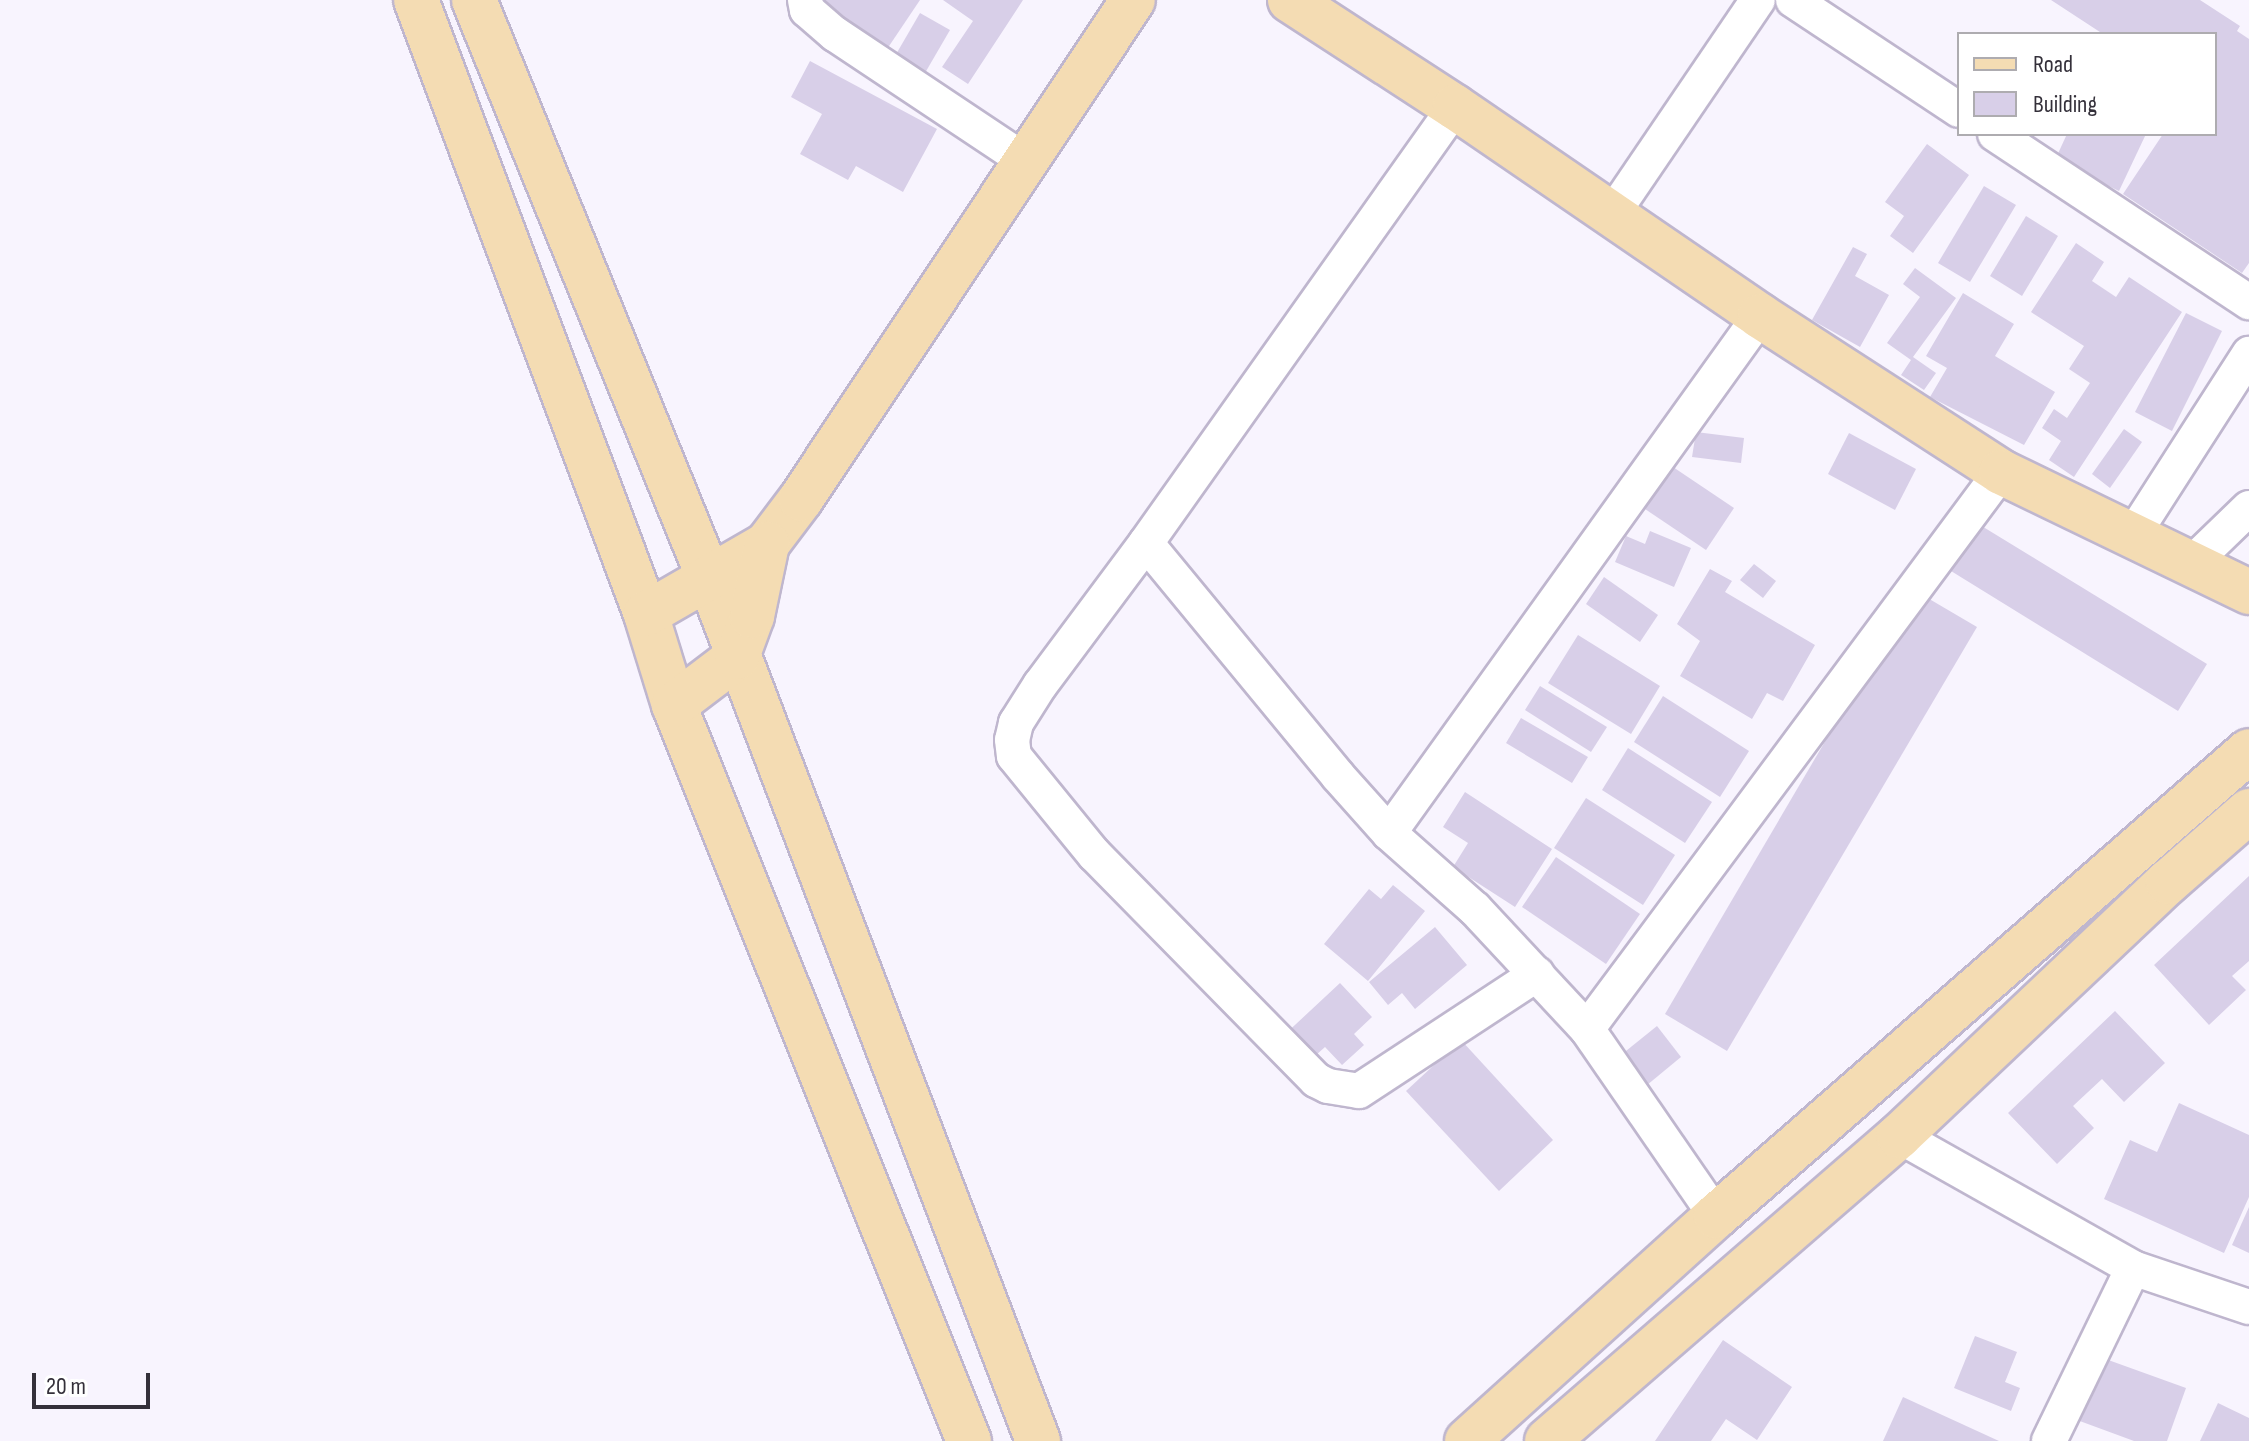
<!DOCTYPE html>
<html>
<head>
<meta charset="utf-8">
<style>
	body { margin:0 }
	#map { position:relative; width:2249px; height:1441px; overflow:hidden; background:#f8f4fe; font-family:"Sofia Sans Condensed",sans-serif }
	div>[style] { position:absolute }
	.building>* { inset:0; background:#d8cfe8 }
	.roads { filter:drop-shadow(2px 0 #bfb6ce) drop-shadow(-2px 0 #bfb6ce) drop-shadow(0 2px #bfb6ce) drop-shadow(0 -2px #bfb6ce) }
	.street>* { height:34px; margin:-17px; padding:0 17px; transform-origin:17px; border-radius:17px; background:#fff }
	.secondary>* { height:44px; margin:-22px; padding:0 22px; transform-origin:22px; border-radius:22px; background:#f4dcb3 }
	span { translate:-50% -50%; white-space:nowrap; text-align:center; line-height:1.15; -webkit-text-stroke:6px #fff; paint-order:stroke }
	.legend { position:absolute; left:1957px; top:32px; width:260px; height:104px; box-sizing:border-box; background:#fff; border:2px solid #aeacb0; margin:0; padding:10px 14px; list-style:none; font-size:24px; color:#34303a }
	.legend li { display:flex; align-items:center; gap:16px; height:40px }
	.legend b { width:40px; border:2px solid #aeacb0 }
	.scale { position:absolute; left:32px; top:1373px; width:118px; height:36px; box-sizing:border-box; border:4px solid #34303a; border-top:0; padding-left:10px; font-size:24px; line-height:28px; white-space:nowrap; color:#34303a; -webkit-text-stroke:6px #fff; paint-order:stroke }
</style>
</head>
<body>
<div id="map">
	<div class="building">
		<i style="clip-path:polygon(799px 0,920px 0,879px 61px)"></i>
		<i style="clip-path:polygon(943px 0,1023px 0,968px 84px,942px 67px,973px 21px)"></i>
		<i style="clip-path:polygon(2051px 0,2200px 0,2240px 26px,2237px 31px,2249px 39px,2249px 263px,2242px 273px,2123px 194px,2163px 134px,2215px 134px,2215px 34px,2103px 34px)"></i>
		<i style="clip-path:polygon(920px 13px,950px 30px,925px 73px,895px 56px)"></i>
		<i style="clip-path:polygon(810px 61px,937px 129px,903px 192px,856px 166px,848px 180px,800px 154px,822px 114px,791px 97px)"></i>
		<i style="clip-path:polygon(2067px 134px,2146px 134px,2119px 191px,2055px 160px)"></i>
		<i style="clip-path:polygon(1927px 144px,1969px 175px,1913px 253px,1890px 236px,1904px 216px,1885px 202px)"></i>
		<i style="clip-path:polygon(1984px 186px,2016px 205px,1970px 282px,1938px 263px)"></i>
		<i style="clip-path:polygon(2026px 216px,2058px 236px,2022px 296px,1990px 276px)"></i>
		<i style="clip-path:polygon(2076px 243px,2104px 262px,2092px 281px,2116px 297px,2129px 277px,2182px 312px,2074px 477px,2049px 460px,2061px 441px,2042px 428px,2054px 409px,2067px 418px,2090px 383px,2069px 369px,2084px 346px,2031px 312px)"></i>
		<i style="clip-path:polygon(1853px 247px,1867px 254px,1855px 276px,1889px 295px,1860px 347px,1812px 320px)"></i>
		<i style="clip-path:polygon(1915px 268px,1956px 298px,1913px 357px,1936px 373px,1924px 390px,1901px 375px,1911px 360px,1887px 343px,1920px 297px,1903px 284px)"></i>
		<i style="clip-path:polygon(1963px 293px,2014px 324px,1995px 356px,2055px 392px,2024px 445px,1930px 397px,1947px 368px,1926px 356px)"></i>
		<i style="clip-path:polygon(2186px 313px,2222px 331px,2172px 431px,2135px 412px)"></i>
		<i style="clip-path:polygon(2124px 429px,2142px 442px,2110px 488px,2092px 474px)"></i>
		<i style="clip-path:polygon(1696px 432px,1744px 438px,1741px 463px,1692px 457px)"></i>
		<i style="clip-path:polygon(1849px 433px,1916px 469px,1895px 510px,1828px 474px)"></i>
		<i style="clip-path:polygon(1673px 467px,1734px 508px,1706px 550px,1645px 509px)"></i>
		<i style="clip-path:polygon(1980px 525px,2207px 664px,2178px 711px,1951px 571px)"></i>
		<i style="clip-path:polygon(1650px 531px,1691px 548px,1674px 587px,1615px 562px,1626px 536px,1645px 544px)"></i>
		<i style="clip-path:polygon(1754px 564px,1776px 581px,1763px 598px,1740px 580px)"></i>
		<i style="clip-path:polygon(1710px 569px,1732px 581px,1725px 592px,1815px 645px,1783px 701px,1767px 693px,1752px 719px,1680px 676px,1700px 641px,1677px 624px)"></i>
		<i style="clip-path:polygon(1604px 577px,1658px 615px,1640px 642px,1586px 604px)"></i>
		<i style="clip-path:polygon(1914px 590px,1977px 627px,1727px 1051px,1665px 1014px)"></i>
		<i style="clip-path:polygon(1578px 635px,1660px 686px,1631px 734px,1548px 683px)"></i>
		<i style="clip-path:polygon(1540px 686px,1607px 727px,1591px 752px,1525px 710px)"></i>
		<i style="clip-path:polygon(1663px 696px,1749px 751px,1720px 797px,1634px 742px)"></i>
		<i style="clip-path:polygon(1521px 718px,1588px 757px,1572px 783px,1506px 743px)"></i>
		<i style="clip-path:polygon(1628px 748px,1712px 802px,1685px 843px,1602px 790px)"></i>
		<i style="clip-path:polygon(1465px 792px,1552px 849px,1515px 907px,1453px 867px,1468px 843px,1443px 827px)"></i>
		<i style="clip-path:polygon(1586px 798px,1675px 855px,1643px 905px,1554px 848px)"></i>
		<i style="clip-path:polygon(1556px 857px,1640px 914px,1606px 964px,1522px 907px)"></i>
		<i style="clip-path:polygon(2249px 876px,2249px 961px,2232px 976px,2246px 990px,2209px 1025px,2154px 965px)"></i>
		<i style="clip-path:polygon(1393px 885px,1425px 911px,1368px 981px,1324px 944px,1369px 889px,1381px 899px)"></i>
		<i style="clip-path:polygon(1435px 927px,1467px 965px,1415px 1009px,1402px 993px,1388px 1005px,1369px 982px)"></i>
		<i style="clip-path:polygon(1340px 983px,1372px 1017px,1354px 1034px,1364px 1045px,1342px 1065px,1325px 1047px,1306px 1064px,1281px 1038px)"></i>
		<i style="clip-path:polygon(2115px 1011px,2165px 1063px,2124px 1102px,2102px 1079px,2073px 1106px,2094px 1128px,2057px 1164px,2008px 1113px)"></i>
		<i style="clip-path:polygon(1657px 1026px,1681px 1057px,1641px 1090px,1616px 1059px)"></i>
		<i style="clip-path:polygon(1461px 1040px,1553px 1140px,1499px 1191px,1406px 1091px)"></i>
		<i style="clip-path:polygon(2179px 1103px,2249px 1135px,2249px 1197px,2224px 1253px,2104px 1199px,2130px 1140px,2157px 1152px)"></i>
		<i style="clip-path:polygon(2249px 1207px,2249px 1253px,2232px 1245px)"></i>
		<i style="clip-path:polygon(1975px 1336px,2017px 1352px,2005px 1382px,2020px 1388px,2011px 1411px,1954px 1388px)"></i>
		<i style="clip-path:polygon(1723px 1340px,1792px 1387px,1757px 1440px,1726px 1419px,1711px 1441px,1655px 1441px)"></i>
		<i style="clip-path:polygon(2100px 1357px,2186px 1388px,2167px 1441px,2134px 1441px,2077px 1420px)"></i>
		<i style="clip-path:polygon(1903px 1397px,1999px 1441px,1883px 1441px)"></i>
		<i style="clip-path:polygon(2218px 1403px,2249px 1418px,2249px 1441px,2200px 1441px)"></i>
	</div>
	<div class="roads">
		<div class="street">
			<i style="left:805px;top:0;width:10px;rotate:79deg"></i>
			<i style="left:807px;top:10px;width:37px;rotate:41deg"></i>
			<i style="left:835px;top:34px;width:227px;rotate:33.7deg"></i>
			<i style="left:1793px;top:0;width:199px;rotate:33.5deg"></i>
			<i style="left:1455px;top:107px;width:534px;rotate:125.33deg"></i>
			<i style="left:1146px;top:543px;width:177px;rotate:126.7deg"></i>
			<i style="left:1040px;top:685px;width:45px;rotate:122.3deg"></i>
			<i style="left:1016px;top:723px;width:17px;rotate:103deg"></i>
			<i style="left:1012px;top:740px;width:16px;rotate:83deg"></i>
			<i style="left:1014px;top:756px;width:127px;rotate:50.8deg"></i>
			<i style="left:1094px;top:854px;width:317px;rotate:45.5deg"></i>
			<i style="left:1316px;top:1080px;width:13px;rotate:27deg"></i>
			<i style="left:1328px;top:1086px;width:31px;rotate:9deg"></i>
			<i style="left:1359px;top:1091px;width:213px;rotate:-33.3deg"></i>
			<i style="left:1995px;top:134px;width:305px;rotate:33.5deg"></i>
			<i style="left:1611px;top:216px;width:261px;rotate:-55.8deg"></i>
			<i style="left:2131px;top:538px;width:219px;rotate:-57.3deg"></i>
			<i style="left:1146px;top:543px;width:302px;rotate:50.5deg"></i>
			<i style="left:1338px;top:776px;width:76px;rotate:48.2deg"></i>
			<i style="left:1389px;top:833px;width:115px;rotate:41.5deg"></i>
			<i style="left:1475px;top:909px;width:164px;rotate:47deg"></i>
			<i style="left:1587px;top:1029px;width:694px;rotate:-53.38deg"></i>
			<i style="left:2190px;top:565px;width:82px;rotate:-44deg"></i>
			<i style="left:1389px;top:833px;width:636px;rotate:-54.34deg"></i>
			<i style="left:1587px;top:1029px;width:227px;rotate:55.4deg"></i>
			<i style="left:1899px;top:1136px;width:269px;rotate:29.4deg"></i>
			<i style="left:2049px;top:1441px;width:192px;rotate:-64.1deg"></i>
			<i style="left:2133px;top:1268px;width:122px;rotate:18.6deg"></i>
		</div>
		<div class="secondary">
			<i style="left:416px;top:0;width:656px;rotate:69.46deg"></i>
			<i style="left:646px;top:614px;width:95px;rotate:72.9deg"></i>
			<i style="left:674px;top:705px;width:793px;rotate:68.16deg"></i>
			<i style="left:474px;top:0;width:624px;rotate:67.87deg"></i>
			<i style="left:709px;top:578px;width:924px;rotate:69.13deg"></i>
			<i style="left:1290px;top:0;width:197px;rotate:33deg"></i>
			<i style="left:1455px;top:107px;width:370px;rotate:34.4deg"></i>
			<i style="left:1760px;top:316px;width:287px;rotate:32.9deg"></i>
			<i style="left:2001px;top:472px;width:276px;rotate:25.8deg"></i>
			<i style="left:646px;top:614px;width:140px;rotate:-30deg"></i>
			<i style="left:767px;top:544px;width:56px;rotate:-52.9deg"></i>
			<i style="left:801px;top:499px;width:599px;rotate:-56.36deg"></i>
			<i style="left:674px;top:705px;width:79px;rotate:-37.3deg"></i>
			<i style="left:737px;top:657px;width:44px;rotate:-69.9deg"></i>
			<i style="left:752px;top:616px;width:74px;rotate:-78.2deg"></i>
			<i style="left:1467px;top:1441px;width:336px;rotate:-42.1deg"></i>
			<i style="left:1716px;top:1216px;width:707px;rotate:-41.1deg"></i>
			<i style="left:1547px;top:1441px;width:466px;rotate:-40.9deg"></i>
			<i style="left:1899px;top:1136px;width:370px;rotate:-43.4deg"></i>
			<i style="left:2168px;top:882px;width:108px;rotate:-41.2deg"></i>
		</div>
	</div>
	<ul class="legend">
	<li><b style="height:10px;background:#f4dcb3"></b>Road</li>
	<li><b style="height:22px;background:#d8cfe8"></b>Building</li>
	</ul>
	<div class="scale">20 m</div>
</div>
</body>
</html>
